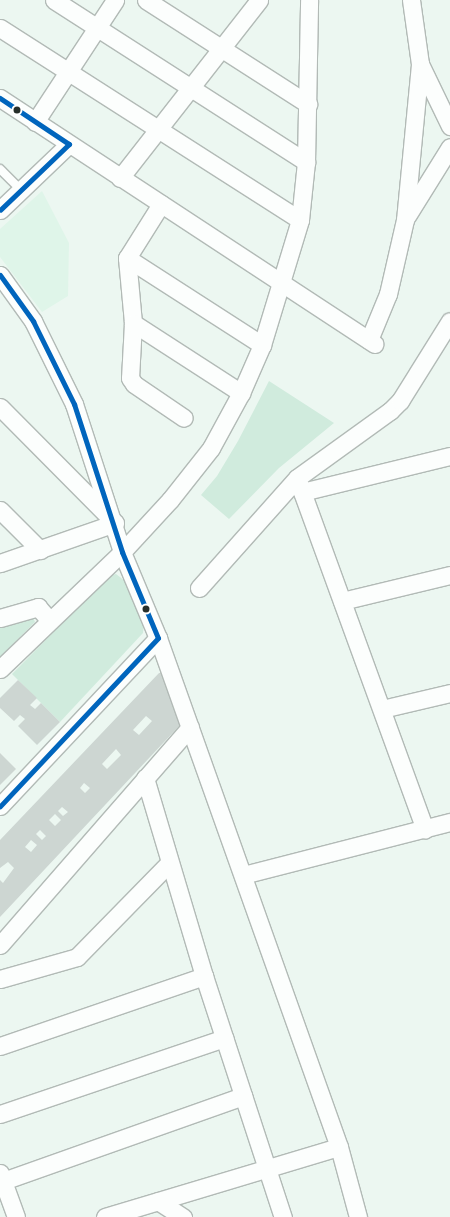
<!DOCTYPE html>
<html>
<head>
<meta charset="utf-8">
<style>
	body { margin:0 }
	#map { position:relative; width:450px; height:1217px; overflow:hidden; background:#ecf7f1; font-family:Georgia,serif }
	div>[style] { position:absolute }
	.built>* { inset:0; background:#dff5e9 }
	.green>* { inset:0; background:#d0ebdd }
	.building>* { inset:0; background:#cdd6d2 }
	.roads { filter:drop-shadow(1px 0 #b2bab6) drop-shadow(-1px 0 #b2bab6) drop-shadow(0 1px #b2bab6) drop-shadow(0 -1px #b2bab6) }
	.lane>* { height:8px; margin:-4px; padding:0 4px; transform-origin:4px; border-radius:4px; background:#fcfefd }
	.street>* { height:17px; margin:-8.5px; padding:0 8.5px; transform-origin:8.5px; border-radius:8.5px; background:#fcfefd }
	.bus-1>* { height:5px; margin:-2.5px; padding:0 2.5px; transform-origin:2.5px; border-radius:2.5px; background:#0065bd }
	.dots>* { width:11px; height:11px; translate:-50% -50%; box-sizing:border-box; border:2px solid #fff; border-radius:50% }
	span { translate:-50% -50%; white-space:nowrap; text-align:center; line-height:1.15; -webkit-text-stroke:3.5px #fff; paint-order:stroke }
</style>
</head>
<body>
<div id="map">
	<div class="built">
		<i style="clip-path:polygon(42px 191px,69px 243px,68px 296px,42px 312px,0 257px,0 229px)"></i>
	</div>
	<div class="green">
		<i style="clip-path:polygon(269px 381px,334px 423px,279px 468px,229px 519px,201px 495px,217px 476px,238px 441px)"></i>
		<i style="clip-path:polygon(116px 574px,125px 581px,144px 623px,143px 633px,60px 722px,12px 674px,109px 576px)"></i>
		<i style="clip-path:polygon(31px 612px,35px 622px,0 657px,0 621px)"></i>
	</div>
	<div class="building">
		<i style="clip-path:polygon(evenodd,159px 673px,163px 673px,181px 724px,0 917px,0 880px,3px 883px,14px 868px,8px 862px,0 868px,0 840px,159px 673px,146px 716px,152px 721px,139px 735px,133px 730px,146px 716px,159px 673px,116px 749px,121px 755px,107px 769px,102px 764px,116px 749px,159px 673px,84px 783px,90px 788px,85px 793px,80px 788px,84px 783px,159px 673px,62px 807px,68px 812px,63px 816px,58px 811px,62px 807px,159px 673px,55px 814px,61px 820px,55px 826px,49px 820px,55px 814px,159px 673px,40px 830px,46px 836px,42px 840px,36px 834px,40px 830px,159px 673px,31px 840px,37px 845px,31px 852px,25px 847px,31px 840px)"></i>
		<i style="clip-path:polygon(18px 680px,37px 698px,30px 705px,35px 709px,41px 703px,60px 722px,37px 745px,18px 726px,25px 719px,20px 715px,14px 721px,0 708px,0 698px)"></i>
		<i style="clip-path:polygon(0 753px,16px 769px,0 785px)"></i>
	</div>
	<div class="roads">
		<div class="lane">
			<i style="left:0;top:169px;width:30px;rotate:45deg"></i>
		</div>
		<div class="street">
			<i style="left:54px;top:0;width:300px;rotate:32.7deg"></i>
			<i style="left:146px;top:0;width:193px;rotate:32.7deg"></i>
			<i style="left:0;top:28px;width:356px;rotate:32.6deg"></i>
			<i style="left:420px;top:64px;width:69px;rotate:64.2deg"></i>
			<i style="left:0;top:98px;width:448px;rotate:33.3deg"></i>
			<i style="left:35px;top:122px;width:146px;rotate:-56.7deg"></i>
			<i style="left:120px;top:178px;width:226px;rotate:-52deg"></i>
			<i style="left:161px;top:204px;width:64px;rotate:122.2deg"></i>
			<i style="left:127px;top:258px;width:65px;rotate:84.7deg"></i>
			<i style="left:133px;top:323px;width:55px;rotate:93.1deg"></i>
			<i style="left:130px;top:378px;width:7px;rotate:56deg"></i>
			<i style="left:134px;top:384px;width:60px;rotate:34.2deg"></i>
			<i style="left:0;top:210px;width:95px;rotate:-43.7deg"></i>
			<i style="left:407px;top:216px;width:81px;rotate:-58.1deg"></i>
			<i style="left:127px;top:258px;width:161px;rotate:32.8deg"></i>
			<i style="left:0;top:275px;width:57px;rotate:54.3deg"></i>
			<i style="left:33px;top:321px;width:93px;rotate:63.7deg"></i>
			<i style="left:74px;top:404px;width:156px;rotate:72deg"></i>
			<i style="left:122px;top:552px;width:93px;rotate:67.3deg"></i>
			<i style="left:158px;top:638px;width:540px;rotate:70.42deg"></i>
			<i style="left:339px;top:1147px;width:73px;rotate:74.8deg"></i>
			<i style="left:133px;top:323px;width:129px;rotate:32.9deg"></i>
			<i style="left:369px;top:340px;width:50px;rotate:-67.6deg"></i>
			<i style="left:388px;top:294px;width:76px;rotate:-77.1deg"></i>
			<i style="left:405px;top:220px;width:157px;rotate:-84.5deg"></i>
			<i style="left:420px;top:64px;width:65px;rotate:-98deg"></i>
			<i style="left:0;top:407px;width:163px;rotate:45.2deg"></i>
			<i style="left:115px;top:523px;width:122px;rotate:160.8deg"></i>
			<i style="left:297px;top:478px;width:374px;rotate:70deg"></i>
			<i style="left:302px;top:492px;width:152px;rotate:-13.7deg"></i>
			<i style="left:0;top:510px;width:57px;rotate:45deg"></i>
			<i style="left:199px;top:588px;width:147px;rotate:-48.3deg"></i>
			<i style="left:297px;top:478px;width:115px;rotate:-35.8deg"></i>
			<i style="left:390px;top:411px;width:14px;rotate:-45deg"></i>
			<i style="left:400px;top:401px;width:94px;rotate:-58deg"></i>
			<i style="left:342px;top:601px;width:111px;rotate:-13.5deg"></i>
			<i style="left:0;top:618px;width:40px;rotate:-16deg"></i>
			<i style="left:38px;top:607px;width:18px;rotate:49deg"></i>
			<i style="left:0;top:669px;width:169px;rotate:-43.8deg"></i>
			<i style="left:122px;top:552px;width:71px;rotate:-47.3deg"></i>
			<i style="left:170px;top:500px;width:66px;rotate:-51.7deg"></i>
			<i style="left:211px;top:448px;width:63px;rotate:-61.4deg"></i>
			<i style="left:241px;top:393px;width:52px;rotate:-66.4deg"></i>
			<i style="left:262px;top:345px;width:131px;rotate:-73.1deg"></i>
			<i style="left:300px;top:220px;width:58px;rotate:-84.1deg"></i>
			<i style="left:306px;top:162px;width:162px;rotate:-88.9deg"></i>
			<i style="left:382px;top:709px;width:70px;rotate:-13.2deg"></i>
			<i style="left:145px;top:778px;width:207px;rotate:73.4deg"></i>
			<i style="left:204px;top:976px;width:254px;rotate:71.9deg"></i>
			<i style="left:0;top:806px;width:231px;rotate:-46.8deg"></i>
			<i style="left:243px;top:875px;width:214px;rotate:-14.4deg"></i>
			<i style="left:0;top:945px;width:289px;rotate:-48.9deg"></i>
			<i style="left:0;top:979px;width:80px;rotate:-15.9deg"></i>
			<i style="left:77px;top:957px;width:132px;rotate:-45.6deg"></i>
			<i style="left:0;top:1046px;width:216px;rotate:-18.9deg"></i>
			<i style="left:0;top:1114px;width:237px;rotate:-18.7deg"></i>
			<i style="left:0;top:1173px;width:47px;rotate:70deg"></i>
			<i style="left:3px;top:1181px;width:255px;rotate:-19.5deg"></i>
			<i style="left:158px;top:1201px;width:30px;rotate:33deg"></i>
			<i style="left:105px;top:1217px;width:244px;rotate:-16.7deg"></i>
		</div>
	</div>
	<div class="bus-1">
		<i style="left:0;top:98px;width:83px;rotate:33.7deg"></i>
		<i style="left:69px;top:144px;width:95px;rotate:136.3deg"></i>
		<i style="left:0;top:275px;width:57px;rotate:54.3deg"></i>
		<i style="left:33px;top:321px;width:93px;rotate:63.7deg"></i>
		<i style="left:74px;top:404px;width:156px;rotate:72deg"></i>
		<i style="left:122px;top:552px;width:93px;rotate:67.3deg"></i>
		<i style="left:158px;top:638px;width:231px;rotate:133.2deg"></i>
	</div>
	<div class="dots">
		<i style="left:17px;top:110px;background:#272f2b"></i>
		<i style="left:146px;top:609px;background:#272f2b"></i>
	</div>
</div>
</body>
</html>
